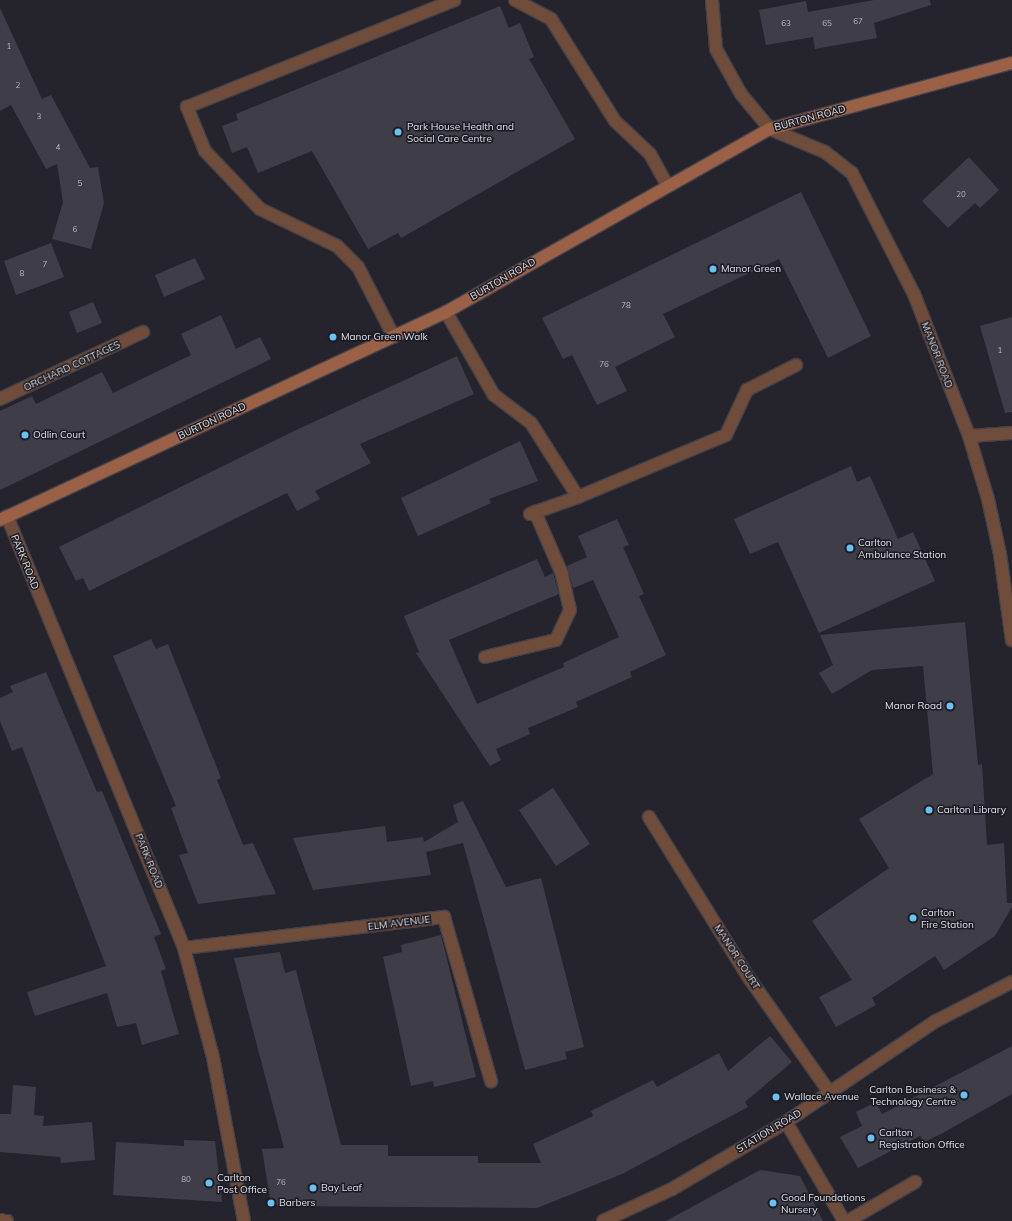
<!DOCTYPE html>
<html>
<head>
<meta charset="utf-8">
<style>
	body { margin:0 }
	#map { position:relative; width:1012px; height:1221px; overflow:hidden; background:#25242d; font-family:Mulish,sans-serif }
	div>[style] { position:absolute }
	.building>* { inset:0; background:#3f3e48 }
	.roads { filter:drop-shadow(1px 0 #43424b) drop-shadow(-1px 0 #43424b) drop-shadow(0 1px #43424b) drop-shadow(0 -1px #43424b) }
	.service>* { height:12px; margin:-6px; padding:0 6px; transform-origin:6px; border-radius:6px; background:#704c3b }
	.minor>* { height:12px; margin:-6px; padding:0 6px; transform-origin:6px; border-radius:6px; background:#704c3b }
	.tertiary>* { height:12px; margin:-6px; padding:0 6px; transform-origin:6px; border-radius:6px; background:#704c3b }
	.secondary>* { height:12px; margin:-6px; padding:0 6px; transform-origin:6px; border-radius:6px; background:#9a6146 }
	.dots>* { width:11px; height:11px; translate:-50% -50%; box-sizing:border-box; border:2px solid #1b1b23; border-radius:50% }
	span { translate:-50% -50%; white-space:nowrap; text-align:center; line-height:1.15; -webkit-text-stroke:3px #1b1b23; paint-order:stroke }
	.number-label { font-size:8px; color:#b9b8bf }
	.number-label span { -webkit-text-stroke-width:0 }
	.street-label { font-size:10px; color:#e2e1e7 }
	.poi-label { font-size:10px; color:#e2e1e7 }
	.left { translate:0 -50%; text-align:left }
	.right { translate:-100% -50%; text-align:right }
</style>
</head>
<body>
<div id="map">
	<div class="building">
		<i style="clip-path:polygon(874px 0,930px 0,931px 5px,874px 23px,877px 38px,815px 49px,813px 37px,766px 45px,759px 10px,806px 1px,808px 12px)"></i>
		<i style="clip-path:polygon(500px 6px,509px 28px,520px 23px,534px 57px,529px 59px,575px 139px,401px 238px,398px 233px,368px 249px,312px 151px,258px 173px,247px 147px,232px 153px,222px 126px,238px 120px,236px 114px)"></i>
		<i style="clip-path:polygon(0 8px,42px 99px,51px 95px,90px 168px,98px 167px,104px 203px,91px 249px,52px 239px,63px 202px,57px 164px,46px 169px,11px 105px,0 111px)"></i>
		<i style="clip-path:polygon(969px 157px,999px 190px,980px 208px,975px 203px,948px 228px,922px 201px)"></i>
		<i style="clip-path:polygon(801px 192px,871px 336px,828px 358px,779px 259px,663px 314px,675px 337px,615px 367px,627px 391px,597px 405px,572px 355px,563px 359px,542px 318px)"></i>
		<i style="clip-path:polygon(51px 243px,64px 277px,16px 295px,4px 261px)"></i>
		<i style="clip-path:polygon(195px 258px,205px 279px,164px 297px,155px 275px)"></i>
		<i style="clip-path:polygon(93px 302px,102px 323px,77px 333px,69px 312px)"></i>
		<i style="clip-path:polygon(221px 315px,236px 349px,260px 337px,271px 359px,0 490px,0 411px,32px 396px,36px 404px,102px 372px,113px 393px,191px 355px,181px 334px)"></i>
		<i style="clip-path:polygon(1012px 317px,1012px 412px,1005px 413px,980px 326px)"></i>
		<i style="clip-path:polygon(457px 356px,474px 394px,360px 444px,371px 463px,315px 491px,320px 499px,297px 511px,287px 493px,89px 591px,83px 578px,76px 581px,59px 547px,294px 431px)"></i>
		<i style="clip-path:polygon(520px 441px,538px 481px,489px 499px,491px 503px,418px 536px,401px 498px)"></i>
		<i style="clip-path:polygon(851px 466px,857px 482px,870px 476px,898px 539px,913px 532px,935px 581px,819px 633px,778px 542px,750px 554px,734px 519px)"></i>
		<i style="clip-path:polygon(617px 519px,629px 545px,623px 547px,644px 594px,639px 596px,666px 655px,630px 672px,632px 677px,576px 702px,578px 707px,528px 728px,530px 734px,496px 749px,501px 760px,490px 766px,416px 653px,419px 652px,404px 616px,537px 559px,545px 577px,553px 573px,559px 594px,449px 640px,477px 704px,564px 667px,563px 663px,619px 637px,593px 580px,573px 588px,567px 566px,587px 557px,578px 536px)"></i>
		<i style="clip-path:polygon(965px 622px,978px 765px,982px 764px,987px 845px,1004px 843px,1007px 903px,1012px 903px,1012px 907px,995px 936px,944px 970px,935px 956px,872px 998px,876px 1005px,836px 1027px,819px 997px,852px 980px,812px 921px,889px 868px,859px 819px,933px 774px,923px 666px,872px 670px,832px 694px,819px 673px,833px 665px,820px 635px)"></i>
		<i style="clip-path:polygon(151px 639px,156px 649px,168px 644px,221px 778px,217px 780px,243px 845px,253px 843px,276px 894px,198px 904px,179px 855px,188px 853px,171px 808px,176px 806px,113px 656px)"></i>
		<i style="clip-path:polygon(46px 672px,97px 792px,102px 791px,161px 934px,154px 937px,166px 969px,161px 971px,179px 1034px,142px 1045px,136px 1023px,117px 1027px,107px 993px,35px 1016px,27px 992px,106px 966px,22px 747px,12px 751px,0 721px,0 698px,13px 692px,10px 686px)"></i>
		<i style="clip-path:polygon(553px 788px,590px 844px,556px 866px,519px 810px)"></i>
		<i style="clip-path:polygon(463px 801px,506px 887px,541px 878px,584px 1047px,565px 1052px,567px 1059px,525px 1070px,463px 843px,426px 852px,431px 875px,313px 890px,293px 838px,385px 826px,387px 842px,423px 837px,424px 842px,458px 822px,453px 805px)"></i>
		<i style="clip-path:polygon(441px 935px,476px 1077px,434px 1087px,433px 1081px,411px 1086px,383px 957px,402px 952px,401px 945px)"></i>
		<i style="clip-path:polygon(280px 952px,285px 973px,296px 970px,341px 1145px,388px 1145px,388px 1156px,478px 1156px,478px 1163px,541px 1163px,533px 1144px,593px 1116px,591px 1111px,653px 1080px,657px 1087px,719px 1053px,728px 1071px,770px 1036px,792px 1062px,745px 1102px,748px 1107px,622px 1174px,537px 1208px,278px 1206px,270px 1199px,262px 1149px,284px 1148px,234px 958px)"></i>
		<i style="clip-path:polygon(1012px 1046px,1012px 1094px,941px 1134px,924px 1142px,920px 1136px,858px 1168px,840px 1137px,862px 1126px,856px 1112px,876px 1102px,882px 1114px)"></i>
		<i style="clip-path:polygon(13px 1085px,36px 1087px,34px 1115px,44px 1116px,43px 1126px,92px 1122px,95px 1160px,61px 1163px,60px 1157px,0 1152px,0 1114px,11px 1114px)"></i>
		<i style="clip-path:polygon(184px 1140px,215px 1141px,222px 1202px,113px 1195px,116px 1142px,184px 1146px)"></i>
		<i style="clip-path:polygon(760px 1170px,800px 1176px,823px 1221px,666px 1221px)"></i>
	</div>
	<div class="roads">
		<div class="service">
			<i style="left:515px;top:0;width:41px;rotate:27.8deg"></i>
			<i style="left:551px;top:19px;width:120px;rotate:57.9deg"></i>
			<i style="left:615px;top:121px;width:48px;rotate:43.3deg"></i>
			<i style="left:650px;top:154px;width:35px;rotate:61deg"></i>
			<i style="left:394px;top:337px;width:79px;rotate:-117.2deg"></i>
			<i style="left:358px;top:267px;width:30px;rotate:-135deg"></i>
			<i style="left:337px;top:246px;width:85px;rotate:-154.3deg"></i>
			<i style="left:260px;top:209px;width:80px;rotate:-133.5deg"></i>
			<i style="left:205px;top:151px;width:48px;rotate:-112.2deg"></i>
			<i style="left:187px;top:107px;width:288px;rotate:-21.8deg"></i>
			<i style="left:848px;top:1221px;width:78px;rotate:-30.2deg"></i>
		</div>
		<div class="minor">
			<i style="left:446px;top:312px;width:96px;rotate:60deg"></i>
			<i style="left:494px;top:395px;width:46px;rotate:37.1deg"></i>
			<i style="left:531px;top:423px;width:88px;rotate:57.6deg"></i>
			<i style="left:578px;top:497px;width:51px;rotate:160.5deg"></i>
			<i style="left:0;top:399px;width:158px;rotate:-25.1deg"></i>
			<i style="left:969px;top:436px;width:43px;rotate:-4deg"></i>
			<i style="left:578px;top:497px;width:160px;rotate:-22.7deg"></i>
			<i style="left:726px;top:435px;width:50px;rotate:-65deg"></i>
			<i style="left:747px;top:390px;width:55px;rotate:-27deg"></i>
			<i style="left:7px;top:516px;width:467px;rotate:67.7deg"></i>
			<i style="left:184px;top:948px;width:113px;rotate:75.1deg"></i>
			<i style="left:213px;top:1057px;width:167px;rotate:79.3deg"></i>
			<i style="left:485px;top:657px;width:73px;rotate:-13.5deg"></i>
			<i style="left:556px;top:640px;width:33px;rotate:-65deg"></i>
			<i style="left:570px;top:610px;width:37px;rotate:-103deg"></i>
			<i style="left:562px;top:574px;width:68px;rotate:-113.5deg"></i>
			<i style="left:649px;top:817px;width:186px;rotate:58.2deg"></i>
			<i style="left:747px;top:975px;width:144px;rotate:54.9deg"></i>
			<i style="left:184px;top:948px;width:262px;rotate:-6.8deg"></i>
			<i style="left:444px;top:917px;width:171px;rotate:74deg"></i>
			<i style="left:786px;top:1122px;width:115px;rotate:59.6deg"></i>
		</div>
		<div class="tertiary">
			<i style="left:712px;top:0;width:49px;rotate:85.3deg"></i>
			<i style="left:716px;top:49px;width:51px;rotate:60.9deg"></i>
			<i style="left:741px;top:94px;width:45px;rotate:50.4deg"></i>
			<i style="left:770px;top:129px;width:60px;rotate:22.7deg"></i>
			<i style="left:825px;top:152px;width:34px;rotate:38deg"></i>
			<i style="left:852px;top:173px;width:136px;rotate:62.9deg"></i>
			<i style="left:914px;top:294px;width:152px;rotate:68.8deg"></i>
			<i style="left:969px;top:436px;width:66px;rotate:73.2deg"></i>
			<i style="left:988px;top:499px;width:56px;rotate:77.7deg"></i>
			<i style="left:1000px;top:554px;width:87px;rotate:82.1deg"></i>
			<i style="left:0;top:1220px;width:7px;rotate:8deg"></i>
			<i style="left:603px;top:1221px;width:76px;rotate:-24.9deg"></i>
			<i style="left:672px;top:1189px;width:132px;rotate:-30.4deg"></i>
			<i style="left:786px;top:1122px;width:181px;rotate:-34deg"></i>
			<i style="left:936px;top:1021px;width:85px;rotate:-27.2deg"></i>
		</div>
		<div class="secondary">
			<i style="left:0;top:520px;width:492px;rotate:-25deg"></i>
			<i style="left:446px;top:312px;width:372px;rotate:-29.5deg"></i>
			<i style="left:770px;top:129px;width:251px;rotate:-15.3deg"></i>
		</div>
	</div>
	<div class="dots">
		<i style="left:398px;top:132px;background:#69c3f1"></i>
		<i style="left:713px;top:269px;background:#69c3f1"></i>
		<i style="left:333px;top:337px;background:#69c3f1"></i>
		<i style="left:25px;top:435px;background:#69c3f1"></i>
		<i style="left:850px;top:548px;background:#69c3f1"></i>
		<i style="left:950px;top:706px;background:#69c3f1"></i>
		<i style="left:929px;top:810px;background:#69c3f1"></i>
		<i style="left:913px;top:918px;background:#69c3f1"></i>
		<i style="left:964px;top:1095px;background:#69c3f1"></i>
		<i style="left:776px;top:1097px;background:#69c3f1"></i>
		<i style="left:871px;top:1138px;background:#69c3f1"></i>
		<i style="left:209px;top:1183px;background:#69c3f1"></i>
		<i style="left:313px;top:1188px;background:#69c3f1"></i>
		<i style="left:271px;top:1203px;background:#69c3f1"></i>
		<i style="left:773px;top:1203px;background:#69c3f1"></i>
	</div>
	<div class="number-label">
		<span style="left:858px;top:22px">67</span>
		<span style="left:786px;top:24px">63</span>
		<span style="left:827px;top:24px">65</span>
		<span style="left:9px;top:47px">1</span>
		<span style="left:18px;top:86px">2</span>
		<span style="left:39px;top:117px">3</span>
		<span style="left:58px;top:148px">4</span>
		<span style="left:80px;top:184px">5</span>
		<span style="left:961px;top:195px">20</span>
		<span style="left:75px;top:230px">6</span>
		<span style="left:45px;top:265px">7</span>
		<span style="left:22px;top:274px">8</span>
		<span style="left:626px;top:306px">78</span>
		<span style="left:1000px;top:351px">1</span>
		<span style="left:604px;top:365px">76</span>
		<span style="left:186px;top:1180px">80</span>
		<span style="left:281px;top:1183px">76</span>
	</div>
	<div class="street-label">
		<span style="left:810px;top:118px;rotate:-15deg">BURTON ROAD</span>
		<span style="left:503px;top:279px;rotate:-30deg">BURTON ROAD</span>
		<span style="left:937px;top:355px;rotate:69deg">MANOR ROAD</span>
		<span style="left:72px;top:366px;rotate:-25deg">ORCHARD COTTAGES</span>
		<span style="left:212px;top:421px;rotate:-25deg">BURTON ROAD</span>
		<span style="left:25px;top:562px;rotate:68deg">PARK ROAD</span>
		<span style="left:149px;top:861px;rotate:68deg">PARK ROAD</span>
		<span style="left:399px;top:923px;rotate:-7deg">ELM AVENUE</span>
		<span style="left:737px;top:957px;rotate:57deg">MANOR COURT</span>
		<span style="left:769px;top:1131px;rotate:-31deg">STATION ROAD</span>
	</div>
	<div class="poi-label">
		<span class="left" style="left:407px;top:132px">Park House Health and<br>Social Care Centre</span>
		<span class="left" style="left:721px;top:269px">Manor Green</span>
		<span class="left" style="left:341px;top:337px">Manor Green Walk</span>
		<span class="left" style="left:33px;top:435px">Odlin Court</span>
		<span class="left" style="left:858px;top:548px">Carlton<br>Ambulance Station</span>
		<span class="right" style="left:942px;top:706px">Manor Road</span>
		<span class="left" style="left:937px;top:810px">Carlton Library</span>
		<span class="left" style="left:921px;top:918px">Carlton<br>Fire Station</span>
		<span class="right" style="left:956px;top:1095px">Carlton Business &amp;<br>Technology Centre</span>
		<span class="left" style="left:784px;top:1097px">Wallace Avenue</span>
		<span class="left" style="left:879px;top:1138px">Carlton<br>Registration Office</span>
		<span class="left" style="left:217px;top:1183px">Carlton<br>Post Office</span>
		<span class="left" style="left:321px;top:1188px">Bay Leaf</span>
		<span class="left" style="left:781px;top:1203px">Good Foundations<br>Nursery</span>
		<span class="left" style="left:279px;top:1203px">Barbers</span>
	</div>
</div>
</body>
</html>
